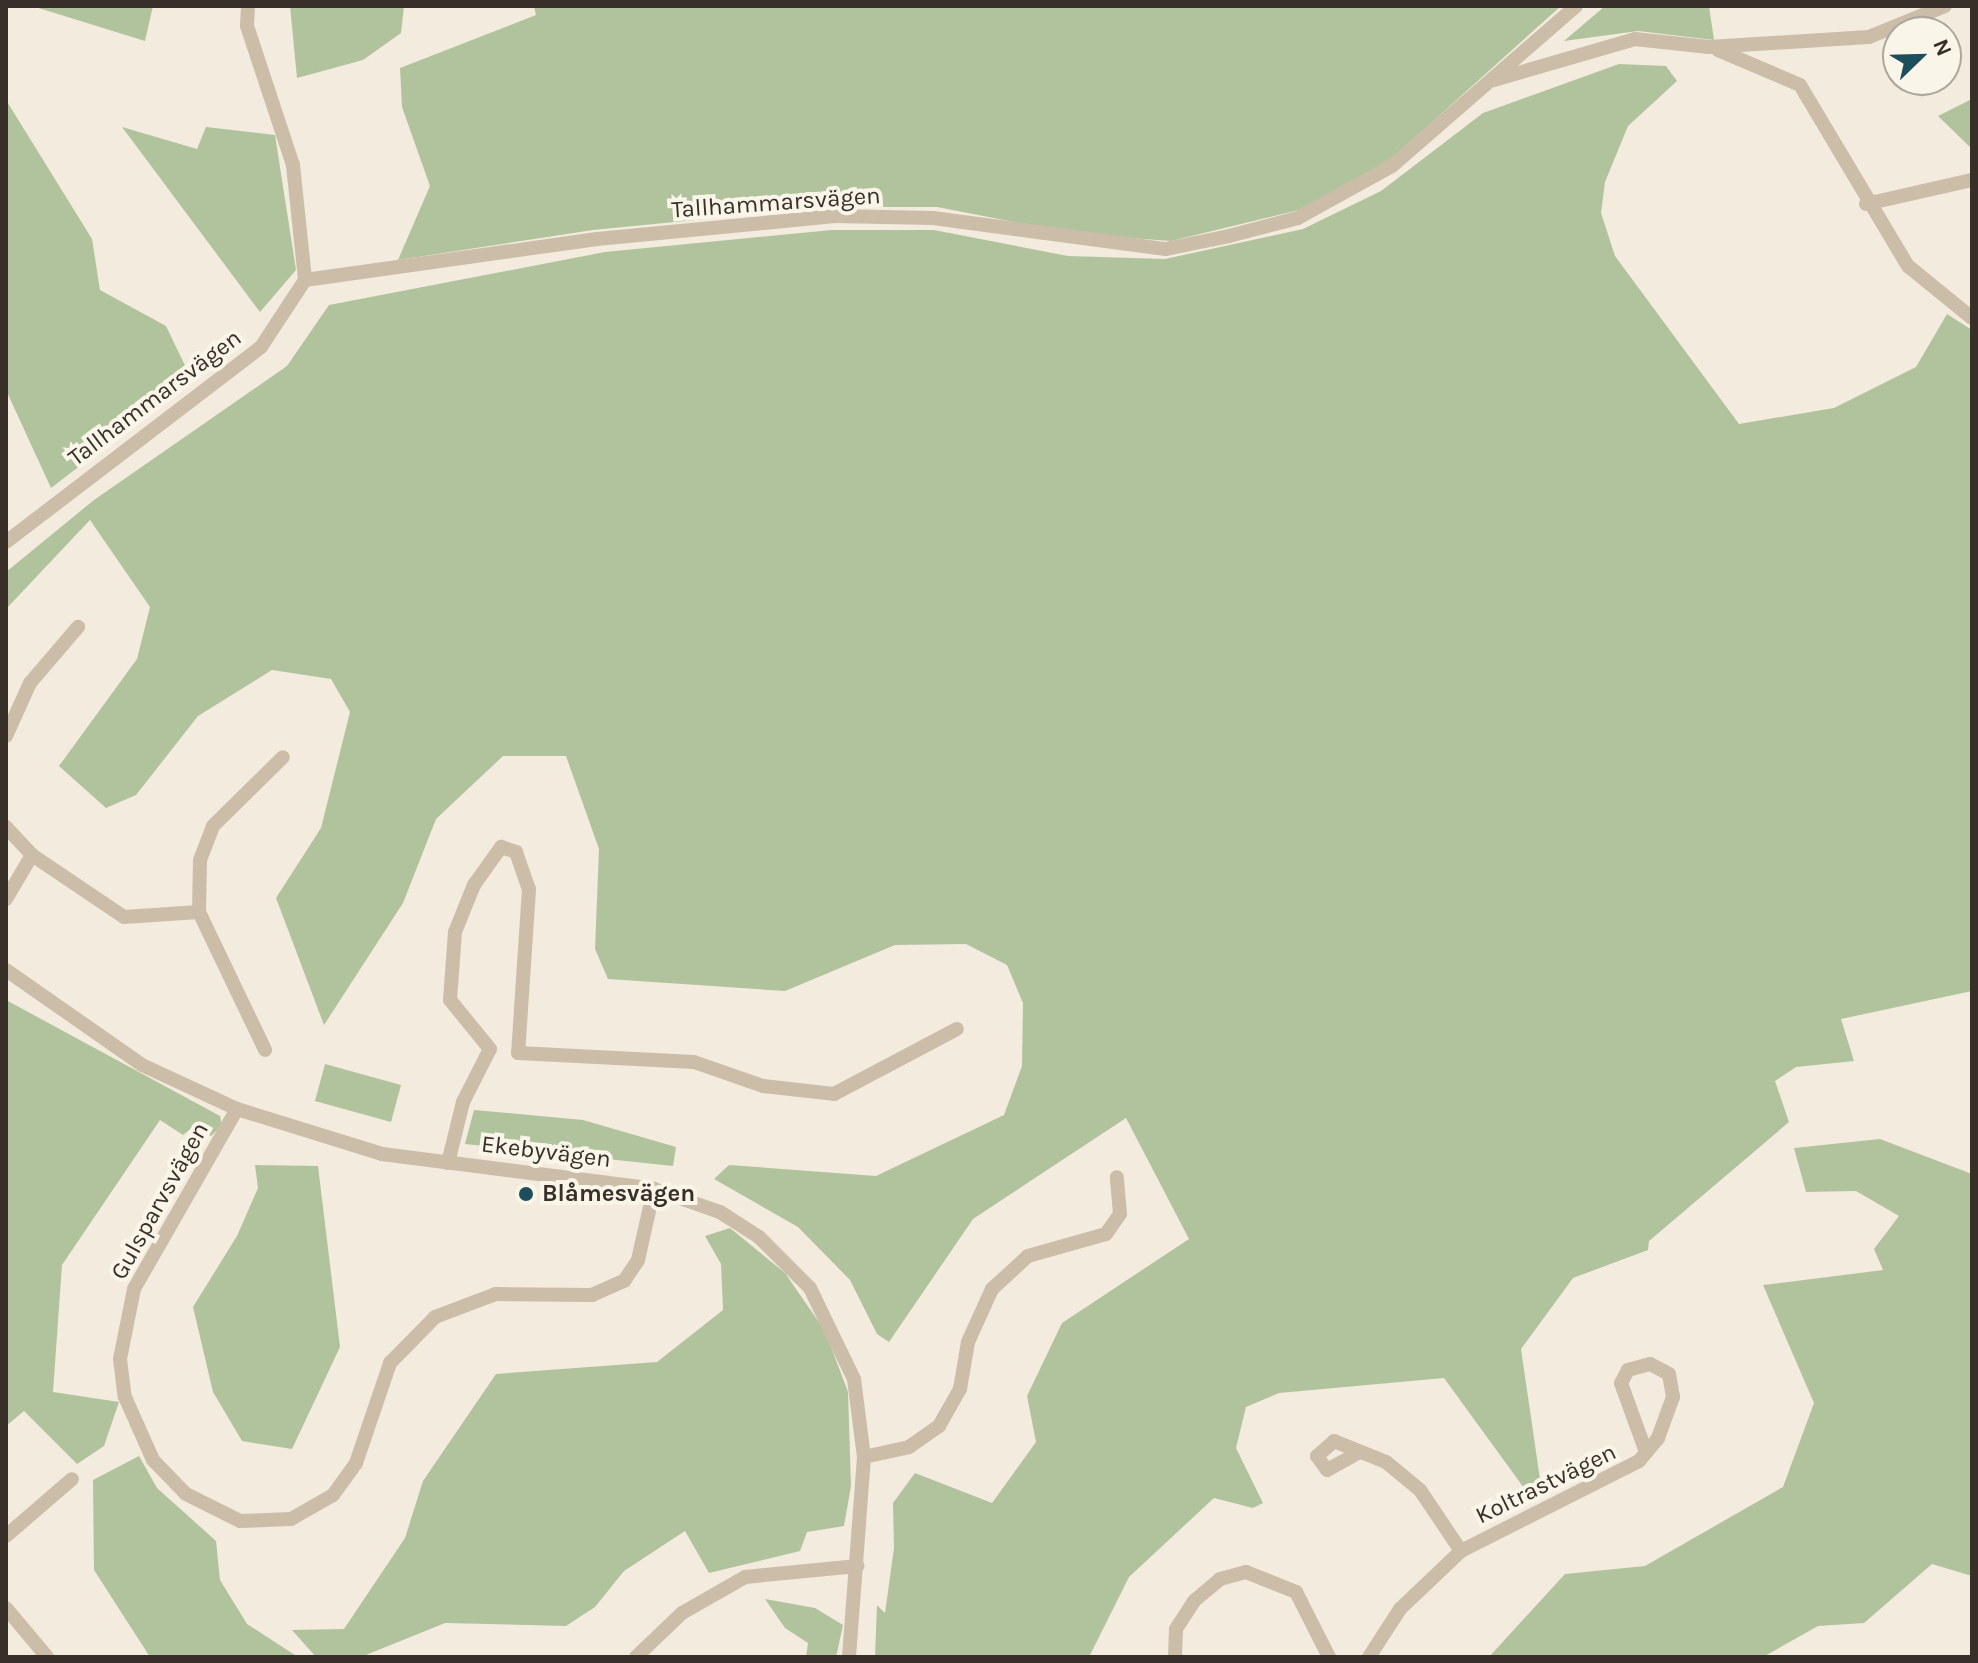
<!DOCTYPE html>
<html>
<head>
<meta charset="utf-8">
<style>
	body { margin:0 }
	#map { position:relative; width:1978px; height:1663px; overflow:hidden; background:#f3ebdd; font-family:Karla,sans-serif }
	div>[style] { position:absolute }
	.green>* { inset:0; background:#b1c39c }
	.minor>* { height:14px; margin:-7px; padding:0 7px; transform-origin:7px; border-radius:7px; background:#ccbda8 }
	.dots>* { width:22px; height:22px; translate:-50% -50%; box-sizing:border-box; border:4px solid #faf5e9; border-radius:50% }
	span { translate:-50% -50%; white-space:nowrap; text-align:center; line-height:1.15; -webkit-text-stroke:8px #faf5e9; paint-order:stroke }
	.street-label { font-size:24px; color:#382f28 }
	.poi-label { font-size:24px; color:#382f28; font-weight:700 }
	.left { translate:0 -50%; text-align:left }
	.frame { position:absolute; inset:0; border:8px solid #382f28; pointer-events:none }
	.north { position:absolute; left:1882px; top:16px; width:80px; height:80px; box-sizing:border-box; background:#faf5e9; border:2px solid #aca69c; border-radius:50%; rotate:67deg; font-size:22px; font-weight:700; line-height:32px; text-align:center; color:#382f28 }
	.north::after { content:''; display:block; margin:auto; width:28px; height:36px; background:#1c4f5b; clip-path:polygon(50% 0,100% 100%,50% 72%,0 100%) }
</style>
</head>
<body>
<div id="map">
	<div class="green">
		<i style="clip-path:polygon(32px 6px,153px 6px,145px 41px)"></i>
		<i style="clip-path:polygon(290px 6px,404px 6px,401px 33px,363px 60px,297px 78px)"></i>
		<i style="clip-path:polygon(534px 6px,1561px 6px,1390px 160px,1299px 210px,1171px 241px,1075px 234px,937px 207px,828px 207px,593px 230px,398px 260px,430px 186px,402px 107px,400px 68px,536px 15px)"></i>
		<i style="clip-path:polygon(1605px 6px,1709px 6px,1714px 40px,1638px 31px,1564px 41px)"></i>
		<i style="clip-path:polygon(1619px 64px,1666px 66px,1677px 81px,1628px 126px,1605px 182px,1601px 213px,1615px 256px,1739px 424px,1834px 408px,1916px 367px,1947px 314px,1972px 330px,1972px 991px,1841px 1019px,1854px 1061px,1796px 1067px,1775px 1081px,1789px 1122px,1649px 1241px,1648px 1250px,1573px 1278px,1521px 1349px,1541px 1486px,1524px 1488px,1444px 1378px,1279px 1393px,1246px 1407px,1236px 1448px,1263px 1503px,1253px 1508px,1214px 1498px,1129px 1577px,1089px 1657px,875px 1657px,877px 1605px,885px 1613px,894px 1548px,893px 1503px,915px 1473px,992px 1503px,1036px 1442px,1027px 1396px,1062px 1323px,1189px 1239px,1126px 1118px,973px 1219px,889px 1342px,877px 1334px,850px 1280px,798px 1227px,714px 1179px,729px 1165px,876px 1176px,1004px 1115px,1022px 1066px,1023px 1003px,1007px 965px,966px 944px,895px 945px,785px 991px,608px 979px,595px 949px,599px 849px,566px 756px,503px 756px,436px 819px,403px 903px,324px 1025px,276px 898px,321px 828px,350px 712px,331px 679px,272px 670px,198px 716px,136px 795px,106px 808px,59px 766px,137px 659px,150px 607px,90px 520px,6px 609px,6px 572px,94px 500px,287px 366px,329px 305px,605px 252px,832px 230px,934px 230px,1068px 256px,1165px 259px,1303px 229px,1381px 191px,1483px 113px)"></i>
		<i style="clip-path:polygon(1972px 99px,1972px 149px,1938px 116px)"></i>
		<i style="clip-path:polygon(6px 100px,92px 239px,100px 290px,166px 326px,192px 380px,51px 488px,6px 390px)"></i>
		<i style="clip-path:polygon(122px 127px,197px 149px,206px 127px,275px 135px,296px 270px,260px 312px)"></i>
		<i style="clip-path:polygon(6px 1000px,220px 1116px,222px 1125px,211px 1136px,193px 1127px,183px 1135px,160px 1120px,62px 1265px,53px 1392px,119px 1402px,104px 1446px,77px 1464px,24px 1411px,6px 1426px)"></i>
		<i style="clip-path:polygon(325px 1064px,401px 1085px,391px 1122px,315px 1101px)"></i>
		<i style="clip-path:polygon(474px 1110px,583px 1120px,676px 1147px,673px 1166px,465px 1144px)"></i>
		<i style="clip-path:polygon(1880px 1139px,1972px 1174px,1972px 1576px,1932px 1564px,1864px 1623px,1818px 1626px,1763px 1657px,1489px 1657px,1565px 1574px,1645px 1566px,1783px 1487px,1814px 1403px,1763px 1285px,1883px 1270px,1874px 1249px,1899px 1216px,1856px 1191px,1806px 1192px,1794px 1148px)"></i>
		<i style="clip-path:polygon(255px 1165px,318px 1166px,340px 1347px,292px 1449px,242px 1441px,213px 1392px,193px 1307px,237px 1236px,258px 1188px)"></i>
		<i style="clip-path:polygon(730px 1228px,785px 1273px,825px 1331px,848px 1392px,851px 1486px,844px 1526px,807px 1532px,800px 1551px,709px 1573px,685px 1531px,624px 1571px,595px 1607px,566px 1626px,445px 1623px,361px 1657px,316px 1657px,292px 1630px,344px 1629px,405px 1538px,423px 1481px,496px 1374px,657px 1362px,723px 1310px,721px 1264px,705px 1236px)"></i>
		<i style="clip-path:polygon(139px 1456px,157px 1488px,216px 1541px,220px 1580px,247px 1624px,298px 1657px,150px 1657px,94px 1570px,93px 1480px)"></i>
		<i style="clip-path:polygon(765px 1599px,815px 1608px,843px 1625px,836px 1657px,806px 1657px,808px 1643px,785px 1628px)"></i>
	</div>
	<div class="minor">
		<i style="left:248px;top:6px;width:20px;rotate:93deg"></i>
		<i style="left:247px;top:26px;width:146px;rotate:71.7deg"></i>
		<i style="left:293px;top:165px;width:116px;rotate:84deg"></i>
		<i style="left:1718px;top:50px;width:89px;rotate:23.1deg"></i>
		<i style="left:1800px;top:85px;width:211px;rotate:59.2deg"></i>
		<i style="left:1908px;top:266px;width:82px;rotate:39.1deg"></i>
		<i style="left:1494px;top:80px;width:147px;rotate:-16.2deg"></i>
		<i style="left:1635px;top:39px;width:74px;rotate:6.2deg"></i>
		<i style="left:1709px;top:47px;width:160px;rotate:-3.6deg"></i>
		<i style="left:1869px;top:37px;width:82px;rotate:-22.2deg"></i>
		<i style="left:1866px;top:204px;width:109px;rotate:-12.8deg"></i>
		<i style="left:305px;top:280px;width:295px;rotate:-8deg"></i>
		<i style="left:597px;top:239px;width:239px;rotate:-5.5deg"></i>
		<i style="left:835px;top:216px;width:98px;rotate:1.2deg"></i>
		<i style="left:933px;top:218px;width:235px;rotate:7.6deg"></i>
		<i style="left:1166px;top:249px;width:64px;rotate:-11.7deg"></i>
		<i style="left:1229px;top:236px;width:71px;rotate:-14.6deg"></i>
		<i style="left:1298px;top:218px;width:107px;rotate:-29deg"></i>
		<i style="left:1392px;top:166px;width:244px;rotate:-41deg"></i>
		<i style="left:6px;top:542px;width:321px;rotate:-37.4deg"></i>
		<i style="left:261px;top:347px;width:80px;rotate:-56.7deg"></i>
		<i style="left:6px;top:736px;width:58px;rotate:-65.6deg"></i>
		<i style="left:30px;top:683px;width:74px;rotate:-49.4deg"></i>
		<i style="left:6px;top:827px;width:38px;rotate:47deg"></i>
		<i style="left:32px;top:855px;width:51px;rotate:120.6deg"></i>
		<i style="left:32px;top:855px;width:111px;rotate:34deg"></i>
		<i style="left:124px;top:917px;width:75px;rotate:-3.8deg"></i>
		<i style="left:199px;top:912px;width:52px;rotate:-88.9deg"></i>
		<i style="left:200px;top:860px;width:36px;rotate:-69deg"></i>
		<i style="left:213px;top:826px;width:98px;rotate:-44.6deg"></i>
		<i style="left:199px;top:912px;width:153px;rotate:64.4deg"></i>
		<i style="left:6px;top:970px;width:166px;rotate:34.9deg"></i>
		<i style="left:142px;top:1065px;width:105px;rotate:24.9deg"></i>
		<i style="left:237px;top:1109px;width:152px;rotate:17.2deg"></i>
		<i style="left:382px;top:1154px;width:274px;rotate:7.3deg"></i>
		<i style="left:654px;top:1189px;width:70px;rotate:19.2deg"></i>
		<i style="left:720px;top:1212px;width:46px;rotate:32.7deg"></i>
		<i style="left:759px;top:1237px;width:72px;rotate:45deg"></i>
		<i style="left:810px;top:1288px;width:101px;rotate:64.2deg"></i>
		<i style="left:854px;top:1379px;width:79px;rotate:82.7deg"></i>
		<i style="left:864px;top:1457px;width:201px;rotate:94.3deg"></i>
		<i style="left:237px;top:1109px;width:207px;rotate:119.8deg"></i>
		<i style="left:134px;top:1289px;width:71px;rotate:101.3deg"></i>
		<i style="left:120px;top:1359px;width:38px;rotate:83deg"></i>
		<i style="left:125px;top:1397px;width:69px;rotate:66deg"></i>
		<i style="left:153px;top:1460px;width:47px;rotate:45.9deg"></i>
		<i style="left:186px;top:1494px;width:60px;rotate:26.6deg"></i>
		<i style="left:240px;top:1521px;width:51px;rotate:-2.2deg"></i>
		<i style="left:291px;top:1519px;width:48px;rotate:-29.7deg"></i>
		<i style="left:333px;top:1495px;width:39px;rotate:-54deg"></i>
		<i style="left:356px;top:1463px;width:106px;rotate:-71.2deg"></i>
		<i style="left:390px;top:1363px;width:64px;rotate:-45.6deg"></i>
		<i style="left:435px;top:1317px;width:65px;rotate:-20.7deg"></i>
		<i style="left:496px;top:1294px;width:96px;rotate:0.6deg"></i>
		<i style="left:592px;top:1295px;width:35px;rotate:-24deg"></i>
		<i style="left:624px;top:1281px;width:25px;rotate:-56deg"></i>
		<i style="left:638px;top:1260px;width:73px;rotate:-77.3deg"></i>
		<i style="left:448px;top:1163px;width:63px;rotate:-76.2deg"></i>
		<i style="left:463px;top:1102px;width:59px;rotate:-63deg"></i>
		<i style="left:490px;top:1049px;width:63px;rotate:-129.2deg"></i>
		<i style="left:450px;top:1000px;width:68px;rotate:-85.8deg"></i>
		<i style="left:455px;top:932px;width:51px;rotate:-68deg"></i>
		<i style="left:474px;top:885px;width:47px;rotate:-54.6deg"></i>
		<i style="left:501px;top:847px;width:16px;rotate:18deg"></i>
		<i style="left:516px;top:852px;width:39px;rotate:71deg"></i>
		<i style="left:529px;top:889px;width:164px;rotate:93.8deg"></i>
		<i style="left:518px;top:1053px;width:176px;rotate:2.9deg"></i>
		<i style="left:694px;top:1062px;width:73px;rotate:19.2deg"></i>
		<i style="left:763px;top:1086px;width:71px;rotate:6.4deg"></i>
		<i style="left:834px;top:1094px;width:139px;rotate:-27.9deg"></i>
		<i style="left:1358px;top:1453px;width:35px;rotate:151deg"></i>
		<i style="left:1327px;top:1470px;width:17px;rotate:-126deg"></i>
		<i style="left:1317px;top:1456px;width:23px;rotate:-41deg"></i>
		<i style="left:1334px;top:1441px;width:56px;rotate:22deg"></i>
		<i style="left:1386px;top:1462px;width:44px;rotate:39.5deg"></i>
		<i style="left:1420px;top:1490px;width:73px;rotate:56.1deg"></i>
		<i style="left:864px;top:1457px;width:46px;rotate:-12.5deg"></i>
		<i style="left:909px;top:1447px;width:37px;rotate:-35deg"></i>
		<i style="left:939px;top:1426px;width:43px;rotate:-60.4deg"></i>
		<i style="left:960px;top:1389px;width:48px;rotate:-80.3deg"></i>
		<i style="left:968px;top:1342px;width:58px;rotate:-65.6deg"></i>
		<i style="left:992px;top:1289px;width:49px;rotate:-42.5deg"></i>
		<i style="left:1028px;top:1256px;width:81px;rotate:-15.8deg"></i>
		<i style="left:1106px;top:1234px;width:24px;rotate:-55deg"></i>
		<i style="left:1120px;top:1214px;width:37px;rotate:-95deg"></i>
		<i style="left:6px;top:1536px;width:87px;rotate:-40.8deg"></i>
		<i style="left:6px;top:1608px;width:64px;rotate:50.1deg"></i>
		<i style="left:636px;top:1657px;width:64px;rotate:-43.7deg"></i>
		<i style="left:682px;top:1613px;width:73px;rotate:-29.7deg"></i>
		<i style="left:745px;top:1577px;width:113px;rotate:-5.6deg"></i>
		<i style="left:1175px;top:1657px;width:28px;rotate:-88deg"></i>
		<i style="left:1176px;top:1629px;width:33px;rotate:-57deg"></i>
		<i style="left:1194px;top:1601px;width:34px;rotate:-40deg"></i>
		<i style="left:1220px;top:1579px;width:27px;rotate:-15deg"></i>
		<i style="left:1246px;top:1572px;width:54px;rotate:21.8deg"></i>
		<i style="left:1296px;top:1592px;width:73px;rotate:63.1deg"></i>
		<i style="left:1369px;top:1657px;width:57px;rotate:-57.1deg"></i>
		<i style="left:1400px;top:1609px;width:84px;rotate:-43.6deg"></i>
		<i style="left:1461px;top:1551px;width:199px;rotate:-26.8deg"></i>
		<i style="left:1639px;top:1461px;width:30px;rotate:-50deg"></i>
		<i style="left:1658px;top:1438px;width:44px;rotate:-69.9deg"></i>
		<i style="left:1673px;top:1397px;width:23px;rotate:-100deg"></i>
		<i style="left:1669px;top:1374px;width:21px;rotate:-152deg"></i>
		<i style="left:1650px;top:1364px;width:23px;rotate:165deg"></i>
		<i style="left:1628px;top:1370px;width:15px;rotate:118deg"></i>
		<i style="left:1621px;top:1383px;width:73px;rotate:70.1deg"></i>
	</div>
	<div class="dots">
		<i style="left:526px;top:1194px;background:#1c4f5b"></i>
	</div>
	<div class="street-label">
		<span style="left:776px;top:203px;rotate:-4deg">Tallhammarsvägen</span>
		<span style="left:155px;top:398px;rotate:-37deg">Tallhammarsvägen</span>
		<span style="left:546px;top:1152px;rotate:7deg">Ekebyvägen</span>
		<span style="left:160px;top:1201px;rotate:-61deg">Gulsparvsvägen</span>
		<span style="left:1546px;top:1484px;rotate:-26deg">Koltrastvägen</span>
	</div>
	<div class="poi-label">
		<span class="left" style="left:542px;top:1194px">Blåmesvägen</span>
	</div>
	<div class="frame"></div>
	<div class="north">N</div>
</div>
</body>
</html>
